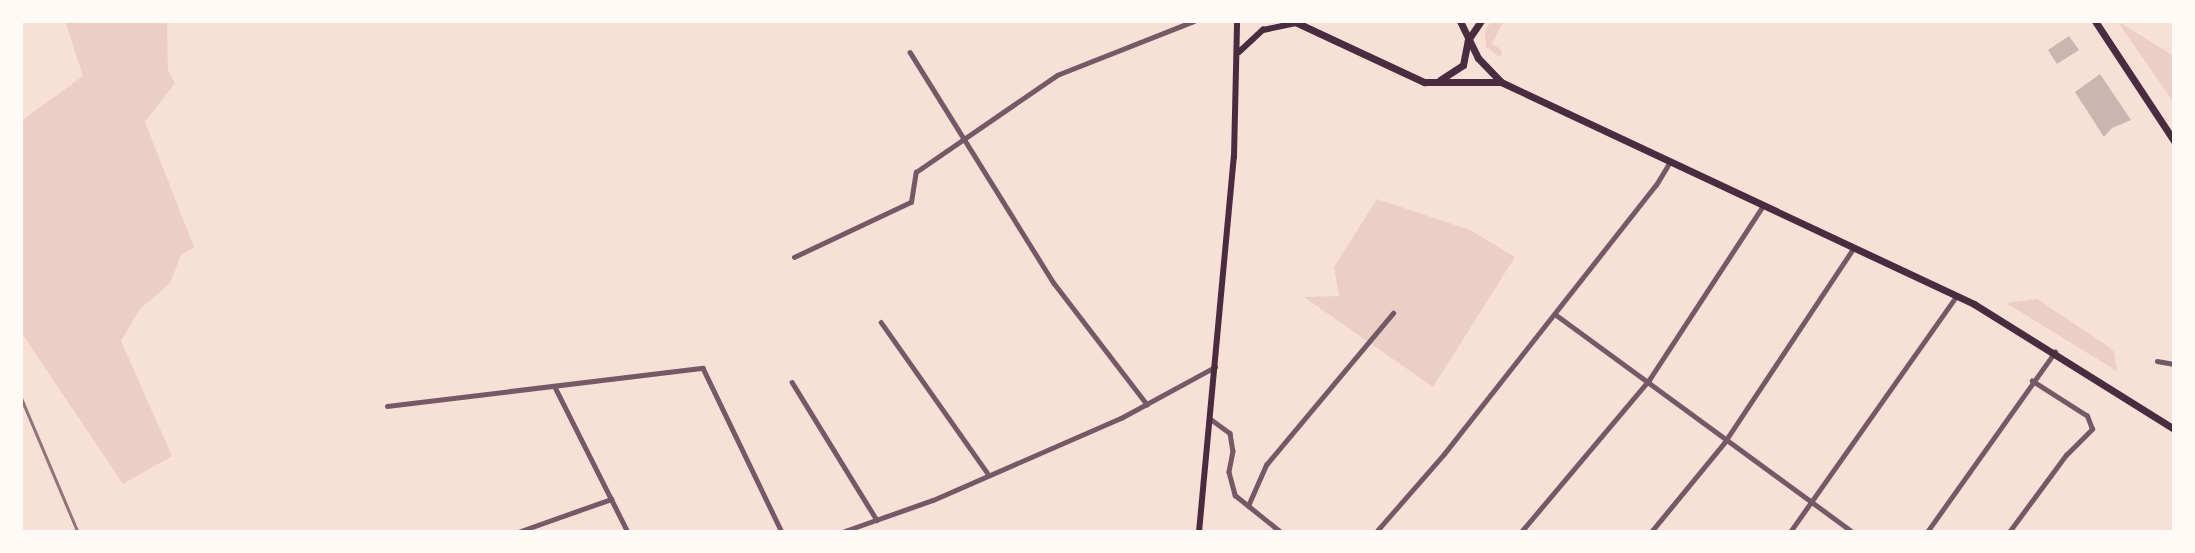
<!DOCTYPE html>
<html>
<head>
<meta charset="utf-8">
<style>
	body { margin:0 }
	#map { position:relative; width:2195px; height:553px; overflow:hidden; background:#f7e1d7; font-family:"Exo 2",sans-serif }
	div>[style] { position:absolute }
	.green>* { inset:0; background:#ebcfc5 }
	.building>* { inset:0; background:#ccb4b1 }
	.minor>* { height:4.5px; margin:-2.25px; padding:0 2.25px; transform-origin:2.25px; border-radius:2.25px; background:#755966 }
	.secondary>* { height:6px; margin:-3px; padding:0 3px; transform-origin:3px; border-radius:3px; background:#4a2c40 }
	.primary>* { height:7px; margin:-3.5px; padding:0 3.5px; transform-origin:3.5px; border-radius:3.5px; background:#4a2c40 }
	.rail>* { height:2.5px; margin:-1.25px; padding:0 1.25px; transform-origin:1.25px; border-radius:1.25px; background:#8f747c }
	span { translate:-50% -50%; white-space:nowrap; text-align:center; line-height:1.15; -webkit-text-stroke:6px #fffaf5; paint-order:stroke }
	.frame { position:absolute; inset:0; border:23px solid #fffaf5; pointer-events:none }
</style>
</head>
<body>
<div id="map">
	<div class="green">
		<i style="clip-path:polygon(65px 21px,167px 21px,168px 70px,175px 83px,145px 122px,194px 247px,181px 255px,170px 283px,140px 309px,121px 341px,172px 456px,123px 484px,21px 332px,21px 121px,83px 76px)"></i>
		<i style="clip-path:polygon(1491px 21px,1504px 21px,1492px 43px,1502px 51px,1500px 57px,1486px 47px,1485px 32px)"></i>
		<i style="clip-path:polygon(2117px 21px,2174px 56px,2174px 103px)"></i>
		<i style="clip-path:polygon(1377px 199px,1470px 230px,1515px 257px,1433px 387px,1304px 297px,1339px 296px,1334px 267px)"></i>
		<i style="clip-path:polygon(2037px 299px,2108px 346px,2114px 352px,2117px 371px,2006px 303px)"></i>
	</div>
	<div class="building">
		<i style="clip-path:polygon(2069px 36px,2079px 50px,2057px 64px,2048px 50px)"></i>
		<i style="clip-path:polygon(2100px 74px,2131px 120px,2112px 128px,2104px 137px,2075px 92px)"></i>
	</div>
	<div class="minor">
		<i style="left:910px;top:52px;width:272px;rotate:58.1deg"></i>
		<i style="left:1054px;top:283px;width:153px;rotate:52.5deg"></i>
		<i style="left:794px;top:257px;width:129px;rotate:-25.2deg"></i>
		<i style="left:911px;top:202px;width:30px;rotate:-81deg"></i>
		<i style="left:916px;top:172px;width:171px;rotate:-34.5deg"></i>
		<i style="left:1057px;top:75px;width:147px;rotate:-21.5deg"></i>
		<i style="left:1555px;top:314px;width:369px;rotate:36.2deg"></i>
		<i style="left:881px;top:322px;width:184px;rotate:54.8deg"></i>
		<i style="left:2157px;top:361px;width:17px;rotate:10deg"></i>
		<i style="left:792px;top:382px;width:162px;rotate:58.4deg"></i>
		<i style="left:555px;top:387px;width:162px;rotate:63.3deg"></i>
		<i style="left:387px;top:406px;width:318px;rotate:-6.9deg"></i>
		<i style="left:703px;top:368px;width:182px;rotate:64.3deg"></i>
		<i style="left:1212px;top:420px;width:22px;rotate:36deg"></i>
		<i style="left:1230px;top:433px;width:18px;rotate:81deg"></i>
		<i style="left:1233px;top:451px;width:21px;rotate:101deg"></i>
		<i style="left:1229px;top:472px;width:24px;rotate:75deg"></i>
		<i style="left:1235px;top:495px;width:59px;rotate:38.8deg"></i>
		<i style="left:1248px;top:506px;width:45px;rotate:-66.3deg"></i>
		<i style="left:1266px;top:465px;width:198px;rotate:-50.1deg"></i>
		<i style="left:518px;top:532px;width:99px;rotate:-19.5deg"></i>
		<i style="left:842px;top:532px;width:96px;rotate:-19.4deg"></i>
		<i style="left:933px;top:500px;width:205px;rotate:-23.6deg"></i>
		<i style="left:1121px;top:418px;width:107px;rotate:-28.5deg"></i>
		<i style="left:1376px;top:532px;width:103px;rotate:-48.9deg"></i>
		<i style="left:1444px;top:454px;width:342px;rotate:-51.8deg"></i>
		<i style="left:1656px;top:185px;width:26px;rotate:-59deg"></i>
		<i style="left:1521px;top:532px;width:199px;rotate:-49.9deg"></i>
		<i style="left:1649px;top:380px;width:208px;rotate:-56.8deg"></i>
		<i style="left:1651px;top:532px;width:115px;rotate:-50.6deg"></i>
		<i style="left:1724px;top:443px;width:235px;rotate:-56.4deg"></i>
		<i style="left:1790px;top:532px;width:288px;rotate:-54.8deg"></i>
		<i style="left:1927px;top:532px;width:221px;rotate:-54.6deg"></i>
		<i style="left:2009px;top:532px;width:96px;rotate:-53.5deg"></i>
		<i style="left:2066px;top:455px;width:37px;rotate:-45deg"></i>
		<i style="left:2092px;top:429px;width:14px;rotate:-111deg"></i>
		<i style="left:2087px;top:416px;width:65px;rotate:-147.5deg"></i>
	</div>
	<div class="secondary">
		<i style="left:1239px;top:52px;width:33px;rotate:-43deg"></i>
		<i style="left:1263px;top:30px;width:35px;rotate:-12deg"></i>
		<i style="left:1199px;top:532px;width:377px;rotate:-84.7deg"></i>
		<i style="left:1234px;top:157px;width:136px;rotate:-88.7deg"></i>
	</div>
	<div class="primary">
		<i style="left:1293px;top:21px;width:145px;rotate:25deg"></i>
		<i style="left:1424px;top:82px;width:77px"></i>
		<i style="left:1460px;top:21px;width:41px;rotate:64.1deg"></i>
		<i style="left:1478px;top:58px;width:33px;rotate:46deg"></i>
		<i style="left:1501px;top:82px;width:523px;rotate:25.14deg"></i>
		<i style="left:1974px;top:304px;width:236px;rotate:32deg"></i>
		<i style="left:2095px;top:21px;width:144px;rotate:56.6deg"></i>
		<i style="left:1440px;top:80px;width:27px;rotate:-33deg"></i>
		<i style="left:1463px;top:65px;width:25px;rotate:-79deg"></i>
		<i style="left:1468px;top:40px;width:23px;rotate:-56deg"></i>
	</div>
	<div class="rail">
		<i style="left:21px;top:397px;width:147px;rotate:67.1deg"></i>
	</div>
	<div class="frame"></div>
</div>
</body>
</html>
